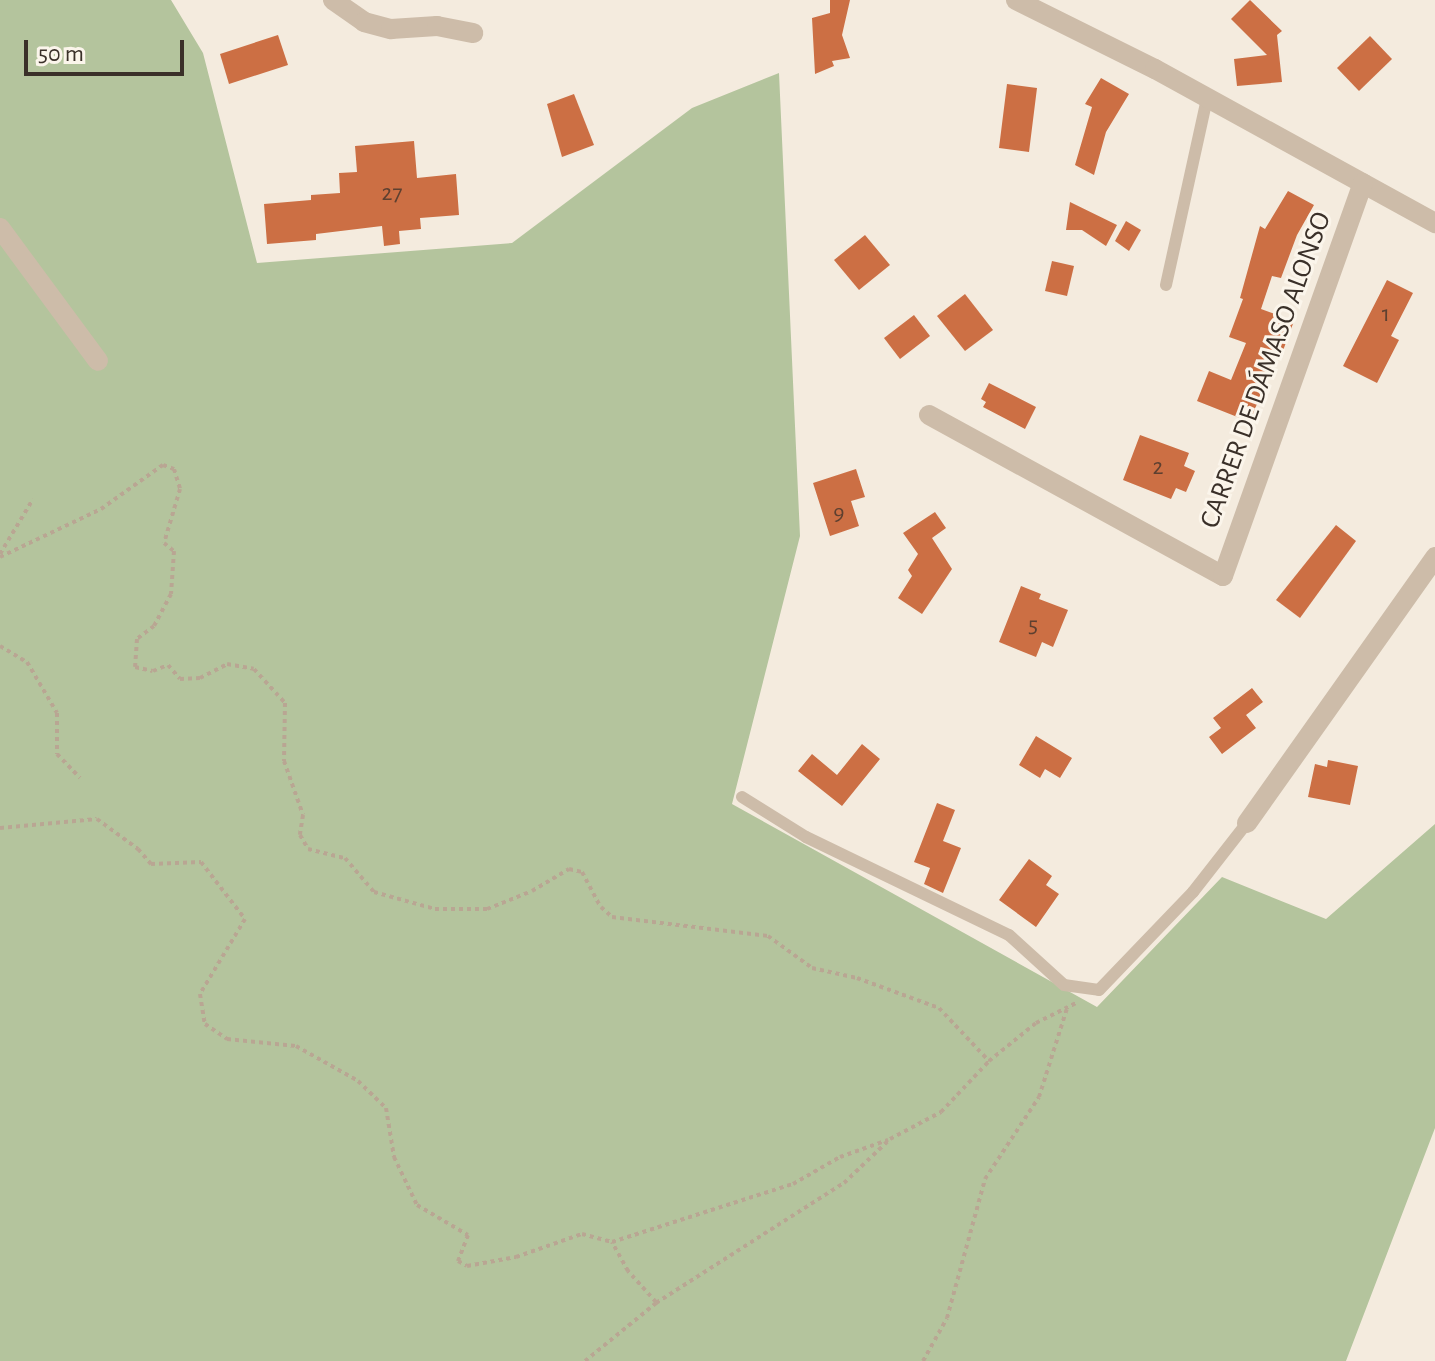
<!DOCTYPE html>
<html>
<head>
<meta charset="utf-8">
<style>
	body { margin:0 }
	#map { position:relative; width:1435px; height:1361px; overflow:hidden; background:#f4ebde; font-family:"Alegreya Sans",sans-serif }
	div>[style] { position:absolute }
	.green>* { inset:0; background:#b4c49d }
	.building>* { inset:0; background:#cc6f44 }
	.path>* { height:4px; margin-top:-2px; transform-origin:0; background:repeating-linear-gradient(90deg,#b9a693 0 4px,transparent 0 8px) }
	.lane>* { height:12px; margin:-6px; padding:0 6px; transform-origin:6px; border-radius:6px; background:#cdbca9 }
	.street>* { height:20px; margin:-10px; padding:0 10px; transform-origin:10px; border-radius:10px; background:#cdbca9 }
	span { translate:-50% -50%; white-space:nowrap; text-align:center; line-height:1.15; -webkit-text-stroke:6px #fbf5eb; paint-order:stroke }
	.number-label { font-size:24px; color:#5e4030 }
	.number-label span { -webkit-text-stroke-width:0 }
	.street-label { font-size:28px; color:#3a3029 }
	.scale { position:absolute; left:24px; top:40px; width:160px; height:36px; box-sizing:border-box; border:4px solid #3a3029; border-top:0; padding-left:10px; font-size:24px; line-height:28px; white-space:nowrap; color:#3a3029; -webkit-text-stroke:6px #fbf5eb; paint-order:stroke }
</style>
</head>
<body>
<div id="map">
	<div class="green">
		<i style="clip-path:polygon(0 0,171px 0,203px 53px,257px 263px,512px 243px,692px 108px,779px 73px,800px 536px,732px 804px,1097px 1007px,1222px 877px,1326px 919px,1435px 824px,1435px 1128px,1346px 1361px,0 1361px)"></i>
	</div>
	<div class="building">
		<i style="clip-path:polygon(830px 0,850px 0,842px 35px,850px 58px,832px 61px,834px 66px,815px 74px,812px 18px,830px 13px)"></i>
		<i style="clip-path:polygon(1250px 0,1282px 31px,1277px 35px,1282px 82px,1237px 86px,1234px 59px,1267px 55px,1231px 19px)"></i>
		<i style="clip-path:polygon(278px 35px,288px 65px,229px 84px,220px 54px)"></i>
		<i style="clip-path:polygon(1370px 36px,1392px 59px,1359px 91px,1337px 68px)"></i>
		<i style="clip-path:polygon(1101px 78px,1129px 94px,1106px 132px,1094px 175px,1075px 165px,1092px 107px,1085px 104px)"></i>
		<i style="clip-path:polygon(1007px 84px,1037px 88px,1029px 152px,999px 148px)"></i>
		<i style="clip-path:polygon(574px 94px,594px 145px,562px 157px,547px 104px)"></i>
		<i style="clip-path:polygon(414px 141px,417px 178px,456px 174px,459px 215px,420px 218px,421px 229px,399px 231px,400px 244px,384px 246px,382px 226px,316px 234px,316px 240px,267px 244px,264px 204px,311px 200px,311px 195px,340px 193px,339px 173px,357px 172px,355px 146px)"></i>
		<i style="clip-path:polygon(1288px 191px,1314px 205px,1297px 235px,1281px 278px,1272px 276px,1261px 309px,1294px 321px,1281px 356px,1276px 354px,1250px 422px,1197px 401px,1209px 371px,1231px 380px,1246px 343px,1229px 337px,1243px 299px,1240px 298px,1260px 226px,1265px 229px)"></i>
		<i style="clip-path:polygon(1070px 202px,1117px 225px,1106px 246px,1082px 230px,1066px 230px)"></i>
		<i style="clip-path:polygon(1126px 221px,1141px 230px,1129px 251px,1115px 241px)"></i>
		<i style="clip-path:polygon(865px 235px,890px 265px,859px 290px,834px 260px)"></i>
		<i style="clip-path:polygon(1052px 261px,1074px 266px,1067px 296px,1045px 291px)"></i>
		<i style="clip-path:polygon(1387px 280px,1413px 293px,1391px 336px,1399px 340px,1377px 383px,1343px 366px)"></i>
		<i style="clip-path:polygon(965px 294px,993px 330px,965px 351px,937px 316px)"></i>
		<i style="clip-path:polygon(914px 315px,930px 336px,900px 359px,884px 338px)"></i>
		<i style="clip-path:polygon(989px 383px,1036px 407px,1025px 429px,983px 407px,986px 402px,981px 399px)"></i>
		<i style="clip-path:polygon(1140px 435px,1189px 453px,1184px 466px,1195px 471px,1186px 492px,1176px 488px,1171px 499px,1123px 480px)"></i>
		<i style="clip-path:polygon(856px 469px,865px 497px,851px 501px,859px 526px,830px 536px,813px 483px)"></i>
		<i style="clip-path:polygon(935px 512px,946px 528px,932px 538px,952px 569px,922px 614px,898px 598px,912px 576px,908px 570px,918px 554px,903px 533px)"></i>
		<i style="clip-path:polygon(1336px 525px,1356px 541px,1300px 618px,1276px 600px)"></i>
		<i style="clip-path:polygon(1021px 586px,1041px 594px,1039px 599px,1068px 610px,1053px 647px,1042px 642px,1036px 657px,999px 642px)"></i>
		<i style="clip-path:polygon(1252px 688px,1263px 702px,1246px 715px,1256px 728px,1222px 754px,1209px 737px,1221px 728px,1213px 718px)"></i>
		<i style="clip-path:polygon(1036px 736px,1072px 758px,1060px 778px,1045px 769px,1040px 778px,1019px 765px)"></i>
		<i style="clip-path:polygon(862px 744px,880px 759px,842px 806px,798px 771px,812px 754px,837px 775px)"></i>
		<i style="clip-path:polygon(1328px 760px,1358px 766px,1350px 805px,1308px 797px,1315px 764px,1327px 767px)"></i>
		<i style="clip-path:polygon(937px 803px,955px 810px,943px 841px,961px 848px,943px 893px,924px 884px,930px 868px,914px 862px)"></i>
		<i style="clip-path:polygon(1029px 859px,1052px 876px,1046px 885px,1059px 894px,1036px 927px,999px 900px)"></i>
	</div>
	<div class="path">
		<i style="left:0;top:554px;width:64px;rotate:-59deg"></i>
		<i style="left:0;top:557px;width:112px;rotate:-25.4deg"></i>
		<i style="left:101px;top:509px;width:76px;rotate:-35.4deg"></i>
		<i style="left:163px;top:465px;width:12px;rotate:20deg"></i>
		<i style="left:174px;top:469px;width:21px;rotate:73deg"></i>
		<i style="left:180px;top:489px;width:56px;rotate:106.5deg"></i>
		<i style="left:164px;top:543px;width:13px;rotate:39deg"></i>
		<i style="left:174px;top:551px;width:43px;rotate:94deg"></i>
		<i style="left:171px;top:594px;width:36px;rotate:118deg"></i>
		<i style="left:154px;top:626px;width:21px;rotate:143deg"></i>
		<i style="left:137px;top:639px;width:28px;rotate:94deg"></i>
		<i style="left:135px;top:667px;width:18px;rotate:13deg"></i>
		<i style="left:153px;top:671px;width:16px;rotate:-22deg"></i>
		<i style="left:168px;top:665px;width:18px;rotate:49deg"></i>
		<i style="left:180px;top:679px;width:20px;rotate:-3deg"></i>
		<i style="left:200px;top:678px;width:30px;rotate:-27deg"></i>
		<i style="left:227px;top:664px;width:27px;rotate:10deg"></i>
		<i style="left:254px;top:669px;width:46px;rotate:47.6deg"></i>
		<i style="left:285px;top:703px;width:58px;rotate:91deg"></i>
		<i style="left:284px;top:761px;width:57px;rotate:70.6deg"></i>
		<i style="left:303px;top:815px;width:20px;rotate:99deg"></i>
		<i style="left:300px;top:835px;width:16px;rotate:60deg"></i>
		<i style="left:308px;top:849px;width:38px;rotate:14deg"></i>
		<i style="left:345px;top:858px;width:45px;rotate:49.5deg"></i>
		<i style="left:374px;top:892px;width:63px;rotate:15.6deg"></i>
		<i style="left:435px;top:909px;width:52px"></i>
		<i style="left:487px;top:909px;width:48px;rotate:-21.8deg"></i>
		<i style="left:532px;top:891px;width:43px;rotate:-30.7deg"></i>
		<i style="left:569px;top:869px;width:13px;rotate:13deg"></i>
		<i style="left:582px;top:872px;width:40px;rotate:62deg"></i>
		<i style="left:601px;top:907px;width:15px;rotate:42deg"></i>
		<i style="left:612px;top:917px;width:157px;rotate:6.9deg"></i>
		<i style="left:768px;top:936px;width:54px;rotate:36deg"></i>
		<i style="left:812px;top:968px;width:46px;rotate:12.5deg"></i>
		<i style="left:857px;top:978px;width:87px;rotate:20.1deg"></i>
		<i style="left:939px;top:1008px;width:73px;rotate:46.7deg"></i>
		<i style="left:0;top:646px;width:31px;rotate:31deg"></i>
		<i style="left:27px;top:662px;width:59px;rotate:59.5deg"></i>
		<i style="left:57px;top:713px;width:41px;rotate:90deg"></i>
		<i style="left:57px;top:754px;width:33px;rotate:46deg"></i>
		<i style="left:0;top:828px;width:97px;rotate:-5.3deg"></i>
		<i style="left:97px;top:819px;width:51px;rotate:36.2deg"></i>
		<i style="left:138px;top:849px;width:20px;rotate:49deg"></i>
		<i style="left:151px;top:864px;width:50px;rotate:-2.3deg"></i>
		<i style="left:201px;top:862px;width:72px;rotate:52.3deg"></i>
		<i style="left:245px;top:919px;width:87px;rotate:121deg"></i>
		<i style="left:200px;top:994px;width:30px;rotate:81deg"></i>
		<i style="left:205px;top:1024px;width:27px;rotate:34deg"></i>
		<i style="left:227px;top:1039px;width:69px;rotate:5.8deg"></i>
		<i style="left:296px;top:1046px;width:71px;rotate:29.4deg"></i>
		<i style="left:358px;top:1081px;width:39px;rotate:44deg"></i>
		<i style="left:386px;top:1108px;width:50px;rotate:80.7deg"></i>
		<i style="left:394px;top:1157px;width:53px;rotate:64.4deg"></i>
		<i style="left:417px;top:1205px;width:59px;rotate:30.5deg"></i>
		<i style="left:468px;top:1235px;width:28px;rotate:111deg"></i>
		<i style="left:458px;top:1261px;width:10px;rotate:29deg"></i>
		<i style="left:467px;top:1266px;width:50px;rotate:-10.4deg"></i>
		<i style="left:516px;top:1257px;width:70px;rotate:-19.2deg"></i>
		<i style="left:582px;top:1234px;width:31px;rotate:15deg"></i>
		<i style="left:656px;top:1302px;width:42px;rotate:-132.1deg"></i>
		<i style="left:628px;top:1271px;width:33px;rotate:-119deg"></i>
		<i style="left:612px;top:1242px;width:190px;rotate:-17.8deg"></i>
		<i style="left:793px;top:1184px;width:54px;rotate:-29.9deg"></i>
		<i style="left:840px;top:1157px;width:51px;rotate:-19.5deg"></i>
		<i style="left:585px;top:1361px;width:92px;rotate:-39.2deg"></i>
		<i style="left:656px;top:1303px;width:223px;rotate:-32.6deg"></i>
		<i style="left:844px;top:1183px;width:64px;rotate:-43.7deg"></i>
		<i style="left:890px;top:1139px;width:58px;rotate:-27.9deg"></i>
		<i style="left:941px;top:1112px;width:70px;rotate:-46.7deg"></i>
		<i style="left:989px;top:1061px;width:60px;rotate:-39deg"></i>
		<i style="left:1036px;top:1023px;width:45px;rotate:-26.6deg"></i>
		<i style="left:923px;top:1361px;width:49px;rotate:-60.8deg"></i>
		<i style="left:947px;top:1318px;width:144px;rotate:-74.7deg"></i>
		<i style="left:985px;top:1179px;width:98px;rotate:-56.6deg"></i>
		<i style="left:1039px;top:1097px;width:93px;rotate:-72.5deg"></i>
	</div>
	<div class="lane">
		<i style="left:1166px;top:285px;width:191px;rotate:-77.6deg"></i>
		<i style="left:742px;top:797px;width:75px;rotate:32deg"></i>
		<i style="left:806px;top:837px;width:225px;rotate:25.8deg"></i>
		<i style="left:1009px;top:935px;width:74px;rotate:42.3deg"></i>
		<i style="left:1064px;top:985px;width:35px;rotate:8deg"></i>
		<i style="left:1099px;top:990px;width:136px;rotate:-46.2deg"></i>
		<i style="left:1193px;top:892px;width:88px;rotate:-52deg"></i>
	</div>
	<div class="street">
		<i style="left:333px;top:0;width:38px;rotate:35deg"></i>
		<i style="left:364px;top:22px;width:28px;rotate:15deg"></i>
		<i style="left:391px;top:29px;width:46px;rotate:-3.7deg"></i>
		<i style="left:437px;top:26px;width:37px;rotate:11deg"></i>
		<i style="left:1016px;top:0;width:155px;rotate:26.4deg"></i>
		<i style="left:1155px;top:69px;width:320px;rotate:28.8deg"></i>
		<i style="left:0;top:228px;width:165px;rotate:53.6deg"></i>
		<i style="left:929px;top:415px;width:335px;rotate:28.7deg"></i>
		<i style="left:1223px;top:576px;width:417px;rotate:-70.4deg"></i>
		<i style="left:1247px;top:823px;width:326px;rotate:-54.7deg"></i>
	</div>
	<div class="number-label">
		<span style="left:392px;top:194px">27</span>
		<span style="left:1386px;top:315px">1</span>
		<span style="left:1158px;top:468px">2</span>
		<span style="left:839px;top:514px">9</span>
		<span style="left:1033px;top:626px">5</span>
	</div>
	<div class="street-label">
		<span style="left:1266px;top:370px;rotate:-70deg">CARRER DE DÁMASO ALONSO</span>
	</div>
	<div class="scale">50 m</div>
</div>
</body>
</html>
